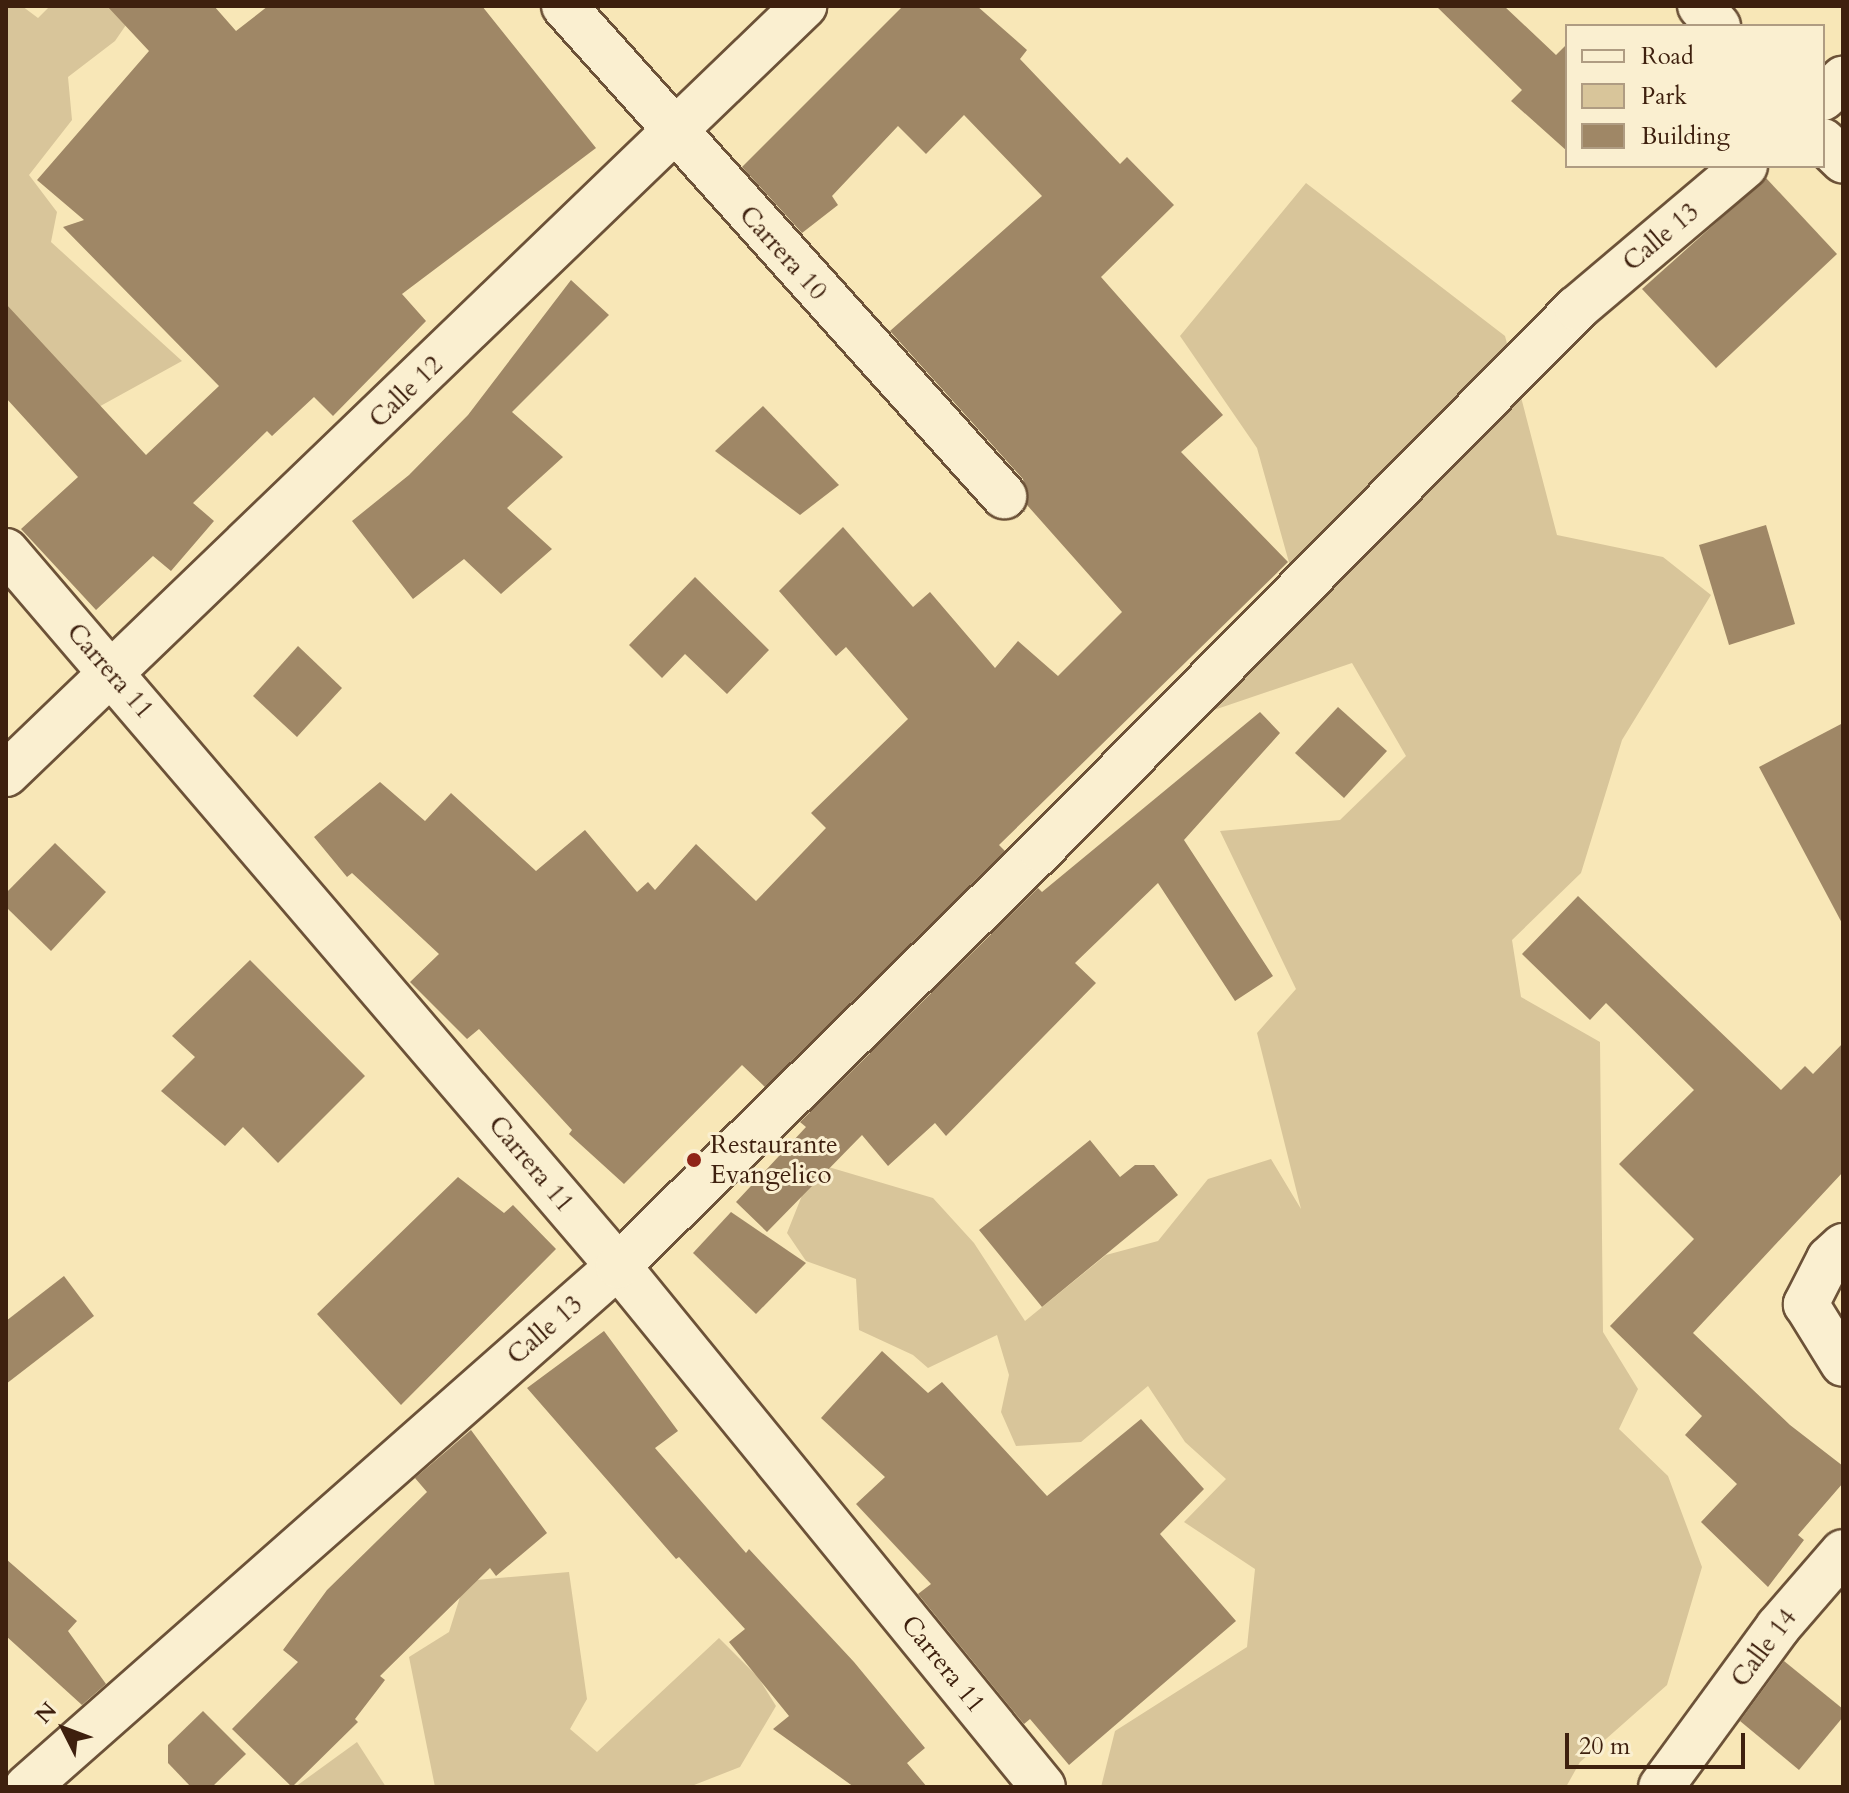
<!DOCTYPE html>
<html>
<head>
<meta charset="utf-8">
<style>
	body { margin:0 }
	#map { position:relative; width:1849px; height:1793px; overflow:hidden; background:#f8e7b7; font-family:Cardo,serif }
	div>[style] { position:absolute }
	.green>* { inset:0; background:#d8c59a }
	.building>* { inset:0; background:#9f8766 }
	.roads { filter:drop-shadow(2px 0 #6c5238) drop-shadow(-2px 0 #6c5238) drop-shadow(0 2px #6c5238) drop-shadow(0 -2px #6c5238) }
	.minor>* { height:44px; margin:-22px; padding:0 22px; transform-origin:22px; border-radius:22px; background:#faefd0 }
	.dots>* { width:22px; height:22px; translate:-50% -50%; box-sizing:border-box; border:4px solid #faefd0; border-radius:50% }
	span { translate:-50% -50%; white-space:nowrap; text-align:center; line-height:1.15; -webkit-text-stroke:6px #faefd0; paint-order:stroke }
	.street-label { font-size:26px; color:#3e200e }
	.poi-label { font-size:26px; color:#3e200e }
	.left { translate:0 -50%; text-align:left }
	.frame { position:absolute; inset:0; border:8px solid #3e200e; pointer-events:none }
	.legend { position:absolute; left:1565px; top:24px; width:260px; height:144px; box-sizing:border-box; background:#faefd0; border:2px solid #af9c82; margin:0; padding:10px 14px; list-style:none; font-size:24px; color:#3e200e }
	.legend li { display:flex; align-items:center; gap:16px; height:40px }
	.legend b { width:40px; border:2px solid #af9c82 }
	.north { position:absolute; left:24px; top:1689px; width:80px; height:80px; -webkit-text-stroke:6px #faefd0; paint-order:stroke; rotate:312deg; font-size:22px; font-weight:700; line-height:32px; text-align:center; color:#3e200e }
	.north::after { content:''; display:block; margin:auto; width:28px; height:36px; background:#3e200e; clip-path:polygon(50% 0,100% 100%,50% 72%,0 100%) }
	.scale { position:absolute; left:1565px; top:1733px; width:180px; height:36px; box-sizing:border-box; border:4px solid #3e200e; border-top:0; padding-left:10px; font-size:24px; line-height:28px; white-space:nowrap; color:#3e200e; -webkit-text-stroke:6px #faefd0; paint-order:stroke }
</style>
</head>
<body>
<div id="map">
	<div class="green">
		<i style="clip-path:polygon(6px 6px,22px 6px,38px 18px,50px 6px,139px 6px,115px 41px,68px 77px,72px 120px,29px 175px,57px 212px,51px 242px,182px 361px,75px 420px,6px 340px)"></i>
		<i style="clip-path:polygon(1306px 183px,1505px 336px,1557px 535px,1663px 557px,1711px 595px,1622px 740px,1581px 873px,1512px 940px,1521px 997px,1600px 1042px,1603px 1332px,1638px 1389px,1619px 1429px,1668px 1476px,1702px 1567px,1667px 1685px,1580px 1762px,1566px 1787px,1101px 1787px,1115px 1731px,1247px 1647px,1255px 1569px,1184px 1522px,1226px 1479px,1185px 1442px,1148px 1386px,1081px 1442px,1016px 1446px,1001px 1412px,1009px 1375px,997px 1335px,928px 1368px,913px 1355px,859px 1330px,856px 1279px,806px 1261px,787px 1233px,815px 1163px,933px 1198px,974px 1243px,1025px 1321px,1106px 1255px,1158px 1241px,1208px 1179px,1271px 1159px,1301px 1209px,1257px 1033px,1296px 989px,1220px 831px,1340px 820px,1406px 756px,1352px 663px,1208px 712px,1179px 685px,1297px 591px,1257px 448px,1180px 336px)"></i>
		<i style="clip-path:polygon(569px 1572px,587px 1699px,570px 1729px,597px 1752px,719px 1638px,758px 1677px,776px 1706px,740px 1767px,689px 1787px,435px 1787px,409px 1657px,449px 1632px,465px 1581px)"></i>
		<i style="clip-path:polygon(357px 1742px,386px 1787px,295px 1787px)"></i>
	</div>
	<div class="building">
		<i style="clip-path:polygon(107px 6px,214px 6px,236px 31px,268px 6px,482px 6px,596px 148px,402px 294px,426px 321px,333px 416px,314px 397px,272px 436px,267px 431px,193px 503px,214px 521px,171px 571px,153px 556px,96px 610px,21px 529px,78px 477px,6px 398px,6px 304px,146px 455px,219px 386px,63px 227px,84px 220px,37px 180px,149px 51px)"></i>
		<i style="clip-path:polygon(903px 6px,977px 6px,1027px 50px,1020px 59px,1120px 164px,1127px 157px,1174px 205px,1101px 277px,1223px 415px,1181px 452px,1288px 562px,999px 845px,1005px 851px,765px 1087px,742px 1065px,624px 1184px,569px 1134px,572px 1130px,479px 1029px,467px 1039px,410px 982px,439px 954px,352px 873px,347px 877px,314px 837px,380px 782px,425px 821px,451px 793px,536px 871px,585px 830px,637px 892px,648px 882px,655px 890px,696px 844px,756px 901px,826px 828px,811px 813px,908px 719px,846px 647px,836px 656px,779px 591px,843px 527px,913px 607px,930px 592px,995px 668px,1018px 641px,1058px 676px,1122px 612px,1027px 505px,1023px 479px,890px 331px,1042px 196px,964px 115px,926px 154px,898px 126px,832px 196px,838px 205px,802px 233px,742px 167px)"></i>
		<i style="clip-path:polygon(1436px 6px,1504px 6px,1556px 55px,1567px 44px,1567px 151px,1511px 101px,1522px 90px)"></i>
		<i style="clip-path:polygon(1766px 178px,1837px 254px,1716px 368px,1642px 289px)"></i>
		<i style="clip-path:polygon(571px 280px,609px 315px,512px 412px,563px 457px,507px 508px,552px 549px,501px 594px,464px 559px,413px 599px,352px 521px,409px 475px,468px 415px)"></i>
		<i style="clip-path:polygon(763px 406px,839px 485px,800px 515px,715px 451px)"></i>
		<i style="clip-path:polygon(1766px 525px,1795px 624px,1729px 645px,1699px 545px)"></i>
		<i style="clip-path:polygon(695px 577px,769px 650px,727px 694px,685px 654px,662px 678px,629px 645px)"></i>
		<i style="clip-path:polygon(298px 646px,342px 688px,297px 737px,253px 696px)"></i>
		<i style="clip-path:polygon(1338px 707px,1387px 751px,1344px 798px,1295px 753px)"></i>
		<i style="clip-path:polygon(1260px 712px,1280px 733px,1184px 840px,1273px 976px,1235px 1001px,1158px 883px,1075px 963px,1096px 983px,946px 1136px,935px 1123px,888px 1166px,862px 1135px,767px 1232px,736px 1202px,806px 1127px,800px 1122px,1038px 888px,1042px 892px)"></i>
		<i style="clip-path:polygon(1843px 723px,1843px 925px,1759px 767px)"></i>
		<i style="clip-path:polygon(55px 843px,106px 892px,51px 951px,6px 907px,6px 893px)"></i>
		<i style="clip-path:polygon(1578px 896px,1781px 1090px,1805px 1066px,1813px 1074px,1843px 1043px,1843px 1172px,1693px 1333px,1790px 1425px,1843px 1466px,1843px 1483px,1798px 1535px,1804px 1540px,1768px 1587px,1701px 1522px,1737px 1484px,1685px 1435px,1702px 1416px,1610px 1326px,1694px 1239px,1619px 1164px,1694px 1090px,1606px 1003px,1590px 1020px,1522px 954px)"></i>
		<i style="clip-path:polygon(250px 960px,365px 1076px,278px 1163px,243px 1127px,225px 1146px,161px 1091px,195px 1057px,172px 1036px)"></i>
		<i style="clip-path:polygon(1090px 1140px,1120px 1177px,1135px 1165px,1154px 1165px,1178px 1195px,1042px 1307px,979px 1230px)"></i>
		<i style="clip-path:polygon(458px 1177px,504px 1213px,513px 1205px,556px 1249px,401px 1405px,317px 1314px)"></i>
		<i style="clip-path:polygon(731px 1212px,806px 1263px,756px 1314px,693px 1253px)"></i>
		<i style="clip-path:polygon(64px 1276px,94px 1316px,6px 1384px,6px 1321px)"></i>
		<i style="clip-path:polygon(604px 1331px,678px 1431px,655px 1448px,746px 1553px,749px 1549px,854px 1662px,925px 1748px,907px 1763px,927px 1787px,854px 1787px,773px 1729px,789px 1716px,729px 1642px,745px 1629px,679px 1557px,676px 1559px,527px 1388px)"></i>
		<i style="clip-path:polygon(882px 1351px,928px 1393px,942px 1382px,1047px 1496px,1141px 1419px,1204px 1489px,1160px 1534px,1236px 1621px,1069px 1765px,1030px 1719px,1024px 1724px,918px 1594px,931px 1584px,856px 1504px,885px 1477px,821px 1418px)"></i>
		<i style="clip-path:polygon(471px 1430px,547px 1533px,496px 1576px,490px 1568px,380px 1676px,385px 1680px,355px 1719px,358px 1722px,292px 1787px,232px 1729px,298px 1662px,283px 1650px,327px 1590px,427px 1492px,415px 1478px)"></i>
		<i style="clip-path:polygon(6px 1559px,77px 1621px,68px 1631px,106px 1684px,82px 1705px,6px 1636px)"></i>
		<i style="clip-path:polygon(1784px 1661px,1843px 1709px,1843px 1717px,1799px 1770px,1740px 1721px)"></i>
		<i style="clip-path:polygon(203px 1711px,246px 1754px,212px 1787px,191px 1787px,168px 1763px,168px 1745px)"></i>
	</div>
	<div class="roads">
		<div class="minor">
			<i style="left:564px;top:6px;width:659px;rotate:48.08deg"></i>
			<i style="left:1700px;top:6px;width:27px;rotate:48deg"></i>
			<i style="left:1823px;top:98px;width:28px;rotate:-44deg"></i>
			<i style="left:1823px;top:141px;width:28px;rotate:44deg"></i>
			<i style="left:6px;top:551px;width:941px;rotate:49.44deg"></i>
			<i style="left:618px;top:1266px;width:672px;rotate:50.79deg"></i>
			<i style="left:6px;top:774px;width:1108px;rotate:-43.9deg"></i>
			<i style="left:1843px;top:1246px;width:19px;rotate:137deg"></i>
			<i style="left:1829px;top:1259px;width:51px;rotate:117.1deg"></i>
			<i style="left:1806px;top:1304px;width:70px;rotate:58.3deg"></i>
			<i style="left:27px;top:1787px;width:788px;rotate:-41.4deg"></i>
			<i style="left:618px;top:1266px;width:593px;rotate:-44.52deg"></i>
			<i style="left:1041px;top:850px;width:762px;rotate:-45.32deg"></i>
			<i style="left:1577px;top:308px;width:220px;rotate:-40.2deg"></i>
			<i style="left:1661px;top:1787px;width:198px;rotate:-53.8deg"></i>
			<i style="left:1778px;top:1627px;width:99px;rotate:-49.1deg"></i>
		</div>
	</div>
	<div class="dots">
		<i style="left:694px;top:1160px;background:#8f2418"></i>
	</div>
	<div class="street-label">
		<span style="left:1661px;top:237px;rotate:-40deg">Calle 13</span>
		<span style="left:783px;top:253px;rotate:48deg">Carrera 10</span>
		<span style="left:406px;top:392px;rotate:-44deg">Calle 12</span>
		<span style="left:110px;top:671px;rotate:49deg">Carrera 11</span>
		<span style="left:531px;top:1164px;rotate:50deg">Carrera 11</span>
		<span style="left:545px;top:1330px;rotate:-41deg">Calle 13</span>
		<span style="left:1764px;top:1648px;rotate:-53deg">Calle 14</span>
		<span style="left:943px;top:1664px;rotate:51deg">Carrera 11</span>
	</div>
	<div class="poi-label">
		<span class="left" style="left:710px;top:1160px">Restaurante<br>Evangelico</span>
	</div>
	<div class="frame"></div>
	<ul class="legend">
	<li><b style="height:10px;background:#faefd0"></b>Road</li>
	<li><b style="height:22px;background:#d8c59a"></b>Park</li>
	<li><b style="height:22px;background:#9f8766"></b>Building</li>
	</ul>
	<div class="north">N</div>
	<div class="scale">20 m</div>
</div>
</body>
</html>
